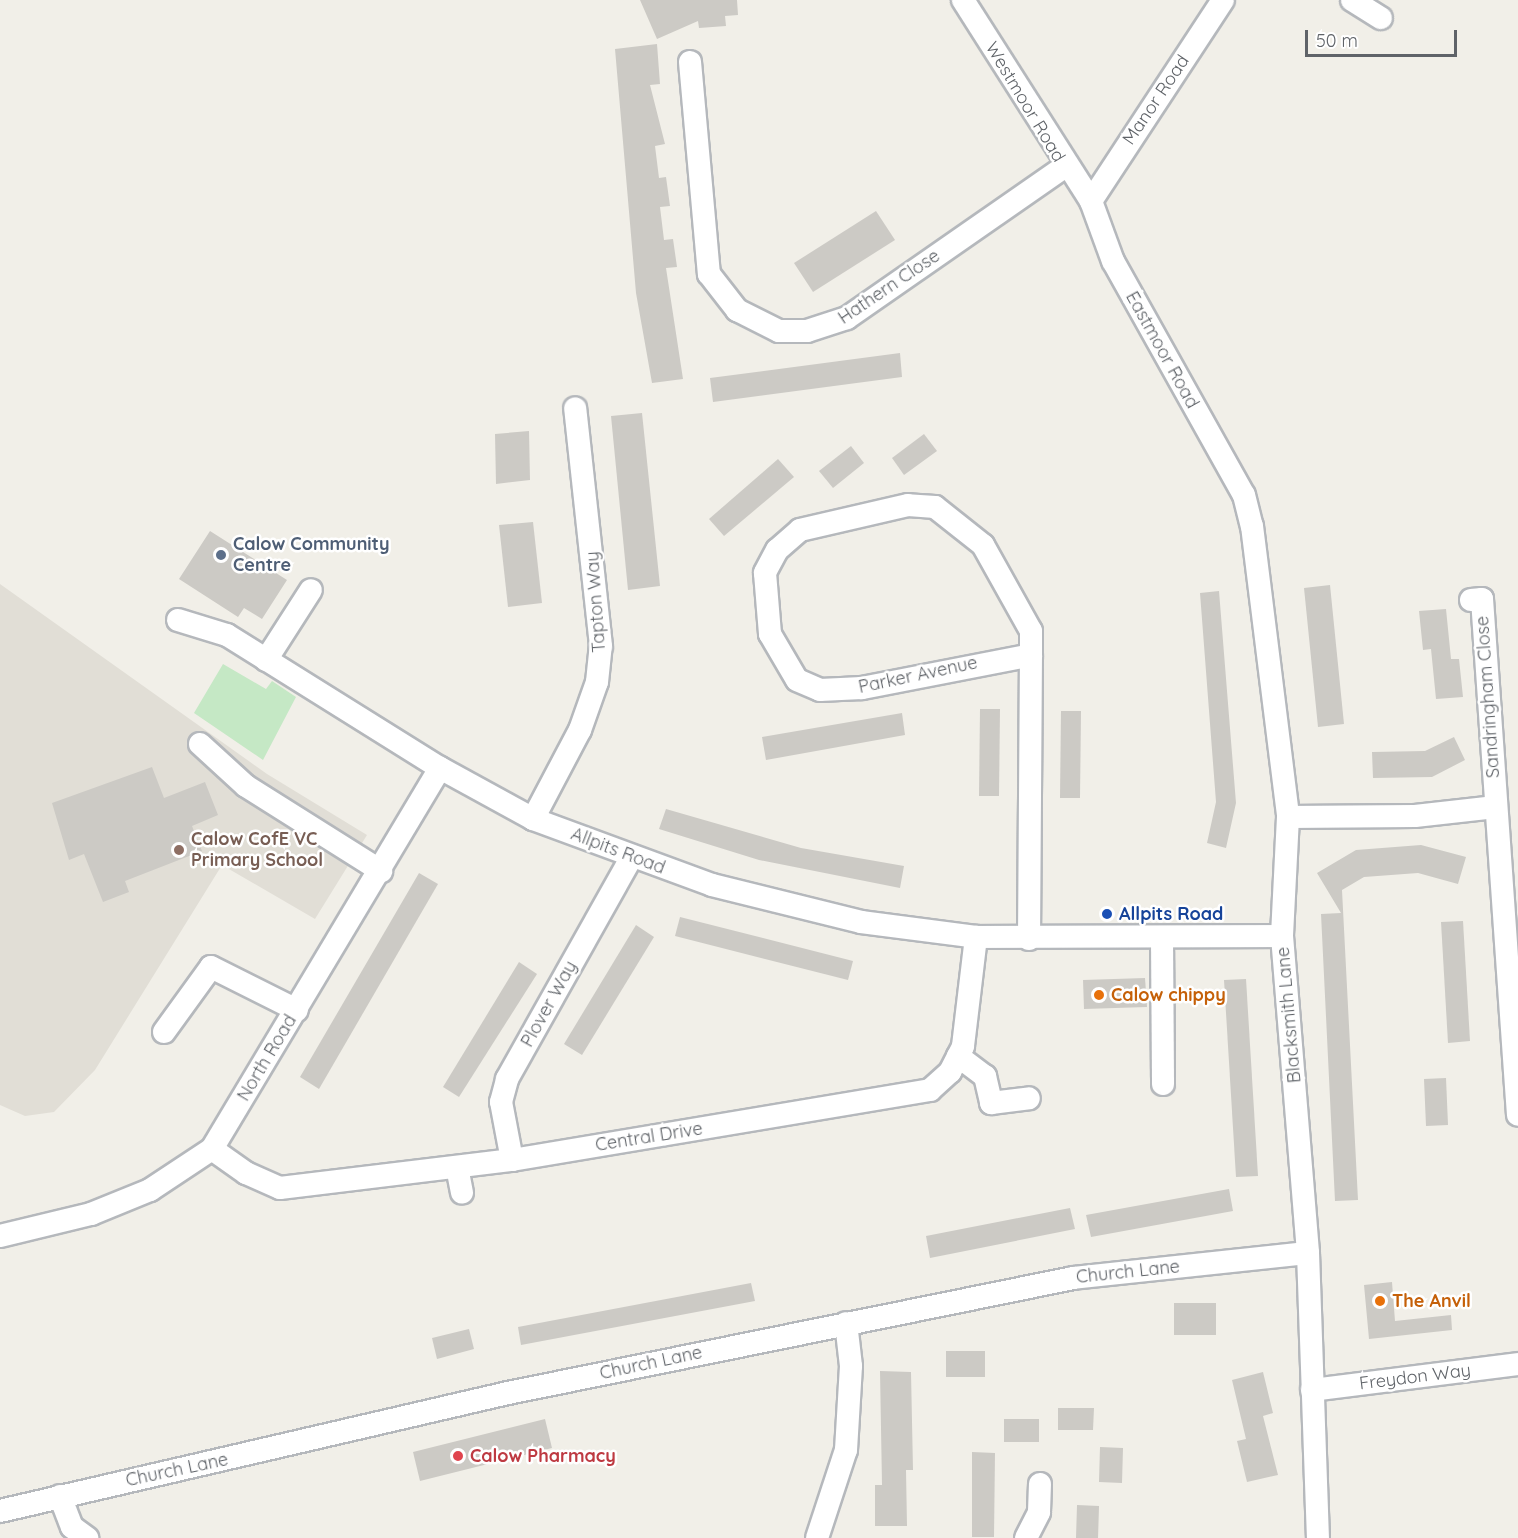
<!DOCTYPE html>
<html>
<head>
<meta charset="utf-8">
<style>
	body { margin:0 }
	#map { position:relative; width:1518px; height:1538px; overflow:hidden; background:#f1efe8; font-family:Quicksand,sans-serif }
	div>[style] { position:absolute }
	.education>* { inset:0; background:#e1ded6 }
	.green>* { inset:0; background:#c5e8c5 }
	.building>* { inset:0; background:#cccac5 }
	.roads { filter:drop-shadow(2px 0 #b5b8bc) drop-shadow(-2px 0 #b5b8bc) drop-shadow(0 2px #b5b8bc) drop-shadow(0 -2px #b5b8bc) }
	.minor>* { height:22px; margin:-11px; padding:0 11px; transform-origin:11px; border-radius:11px; background:#fff }
	.dots>* { width:16px; height:16px; translate:-50% -50%; box-sizing:border-box; border:3px solid #fff; border-radius:50% }
	span { translate:-50% -50%; white-space:nowrap; text-align:center; line-height:1.15; -webkit-text-stroke:5px #fff; paint-order:stroke }
	.street-label { font-size:18px; color:#5f6368 }
	.service-label { font-size:18px; color:#4e5e75; font-weight:700 }
	.left { translate:0 -50%; text-align:left }
	.education-label { font-size:18px; color:#785e54; font-weight:700 }
	.transit-label { font-size:18px; color:#164399; font-weight:700 }
	.food-label { font-size:18px; color:#c56008; font-weight:700 }
	.health-label { font-size:18px; color:#be3a42; font-weight:700 }
	.scale { position:absolute; left:1305px; top:30px; width:152px; height:27px; box-sizing:border-box; border:3px solid #5f6368; border-top:0; padding-left:8px; font-size:18px; line-height:21px; white-space:nowrap; color:#5f6368; -webkit-text-stroke:4px #fff; paint-order:stroke }
</style>
</head>
<body>
<div id="map">
	<div class="education">
		<i style="clip-path:polygon(0 584px,267px 774px,367px 835px,315px 919px,222px 865px,95px 1070px,54px 1112px,25px 1116px,0 1105px)"></i>
	</div>
	<div class="green">
		<i style="clip-path:polygon(223px 664px,266px 689px,272px 681px,296px 697px,263px 760px,194px 713px)"></i>
	</div>
	<div class="building">
		<i style="clip-path:polygon(640px 0,737px 0,738px 15px,725px 16px,726px 26px,699px 28px,698px 21px,657px 39px)"></i>
		<i style="clip-path:polygon(657px 44px,660px 84px,650px 85px,665px 144px,655px 146px,659px 178px,666px 177px,670px 206px,660px 207px,664px 240px,673px 239px,677px 267px,666px 268px,683px 379px,652px 383px,636px 293px,615px 49px)"></i>
		<i style="clip-path:polygon(876px 211px,895px 240px,813px 292px,794px 263px)"></i>
		<i style="clip-path:polygon(900px 353px,902px 377px,713px 402px,710px 378px)"></i>
		<i style="clip-path:polygon(642px 413px,660px 586px,628px 590px,611px 416px)"></i>
		<i style="clip-path:polygon(529px 431px,530px 480px,496px 484px,495px 434px)"></i>
		<i style="clip-path:polygon(924px 434px,937px 451px,904px 475px,892px 458px)"></i>
		<i style="clip-path:polygon(851px 446px,864px 463px,833px 488px,819px 471px)"></i>
		<i style="clip-path:polygon(778px 459px,794px 477px,724px 536px,709px 519px)"></i>
		<i style="clip-path:polygon(533px 522px,542px 603px,508px 607px,499px 525px)"></i>
		<i style="clip-path:polygon(210px 531px,287px 580px,262px 619px,244px 608px,238px 617px,179px 579px)"></i>
		<i style="clip-path:polygon(1330px 585px,1344px 724px,1318px 727px,1304px 588px)"></i>
		<i style="clip-path:polygon(1219px 591px,1236px 803px,1226px 848px,1207px 843px,1216px 802px,1200px 593px)"></i>
		<i style="clip-path:polygon(1446px 609px,1451px 659px,1459px 659px,1463px 697px,1436px 699px,1431px 649px,1423px 650px,1419px 611px)"></i>
		<i style="clip-path:polygon(980px 709px,1000px 709px,999px 796px,979px 796px)"></i>
		<i style="clip-path:polygon(1061px 711px,1081px 711px,1080px 798px,1060px 798px)"></i>
		<i style="clip-path:polygon(902px 713px,905px 735px,766px 760px,762px 737px)"></i>
		<i style="clip-path:polygon(1454px 737px,1465px 760px,1432px 777px,1373px 778px,1372px 752px,1425px 751px)"></i>
		<i style="clip-path:polygon(152px 767px,164px 798px,205px 782px,218px 815px,192px 826px,202px 851px,125px 881px,129px 892px,103px 902px,84px 854px,69px 860px,52px 803px)"></i>
		<i style="clip-path:polygon(666px 809px,801px 848px,904px 866px,900px 888px,759px 860px,659px 829px)"></i>
		<i style="clip-path:polygon(1421px 845px,1466px 857px,1458px 884px,1418px 873px,1364px 877px,1342px 890px,1358px 1200px,1335px 1201px,1321px 914px,1341px 913px,1317px 873px,1356px 850px)"></i>
		<i style="clip-path:polygon(419px 873px,438px 884px,319px 1089px,300px 1077px)"></i>
		<i style="clip-path:polygon(680px 917px,853px 961px,848px 980px,675px 936px)"></i>
		<i style="clip-path:polygon(1463px 921px,1470px 1041px,1448px 1043px,1441px 922px)"></i>
		<i style="clip-path:polygon(636px 925px,654px 937px,582px 1055px,564px 1044px)"></i>
		<i style="clip-path:polygon(519px 962px,537px 974px,459px 1097px,443px 1087px)"></i>
		<i style="clip-path:polygon(1145px 978px,1147px 1007px,1084px 1009px,1083px 980px)"></i>
		<i style="clip-path:polygon(1246px 979px,1258px 1176px,1236px 1177px,1224px 980px)"></i>
		<i style="clip-path:polygon(1446px 1078px,1448px 1125px,1426px 1126px,1424px 1079px)"></i>
		<i style="clip-path:polygon(1229px 1189px,1233px 1211px,1091px 1237px,1086px 1215px)"></i>
		<i style="clip-path:polygon(1070px 1208px,1075px 1229px,930px 1258px,926px 1236px)"></i>
		<i style="clip-path:polygon(1392px 1282px,1395px 1321px,1451px 1315px,1452px 1330px,1369px 1339px,1364px 1285px)"></i>
		<i style="clip-path:polygon(751px 1283px,755px 1301px,521px 1345px,518px 1327px)"></i>
		<i style="clip-path:polygon(1174px 1303px,1216px 1303px,1216px 1335px,1174px 1335px)"></i>
		<i style="clip-path:polygon(469px 1329px,474px 1349px,437px 1359px,432px 1338px)"></i>
		<i style="clip-path:polygon(946px 1351px,985px 1351px,985px 1377px,946px 1377px)"></i>
		<i style="clip-path:polygon(880px 1371px,911px 1372px,913px 1470px,906px 1470px,907px 1526px,875px 1526px,875px 1485px,882px 1485px)"></i>
		<i style="clip-path:polygon(1263px 1372px,1273px 1413px,1263px 1416px,1278px 1475px,1247px 1482px,1237px 1441px,1246px 1439px,1232px 1380px)"></i>
		<i style="clip-path:polygon(1058px 1408px,1094px 1408px,1093px 1430px,1058px 1430px)"></i>
		<i style="clip-path:polygon(545px 1419px,552px 1448px,420px 1481px,413px 1452px)"></i>
		<i style="clip-path:polygon(1004px 1419px,1039px 1419px,1039px 1442px,1004px 1442px)"></i>
		<i style="clip-path:polygon(1100px 1447px,1123px 1448px,1122px 1483px,1099px 1482px)"></i>
		<i style="clip-path:polygon(972px 1452px,995px 1453px,994px 1537px,972px 1537px)"></i>
		<i style="clip-path:polygon(1077px 1505px,1099px 1506px,1098px 1538px,1076px 1538px)"></i>
	</div>
	<div class="roads">
		<div class="minor">
			<i style="left:963px;top:0;width:238px;rotate:57.5deg"></i>
			<i style="left:1091px;top:201px;width:64px;rotate:69.9deg"></i>
			<i style="left:1113px;top:261px;width:268px;rotate:60.8deg"></i>
			<i style="left:1244px;top:495px;width:32px;rotate:76deg"></i>
			<i style="left:1252px;top:526px;width:293px;rotate:82.9deg"></i>
			<i style="left:1288px;top:817px;width:119px;rotate:92.9deg"></i>
			<i style="left:1282px;top:936px;width:318px;rotate:85.3deg"></i>
			<i style="left:1308px;top:1253px;width:285px;rotate:88deg"></i>
			<i style="left:1352px;top:0;width:34px;rotate:32deg"></i>
			<i style="left:690px;top:62px;width:213px;rotate:84.9deg"></i>
			<i style="left:709px;top:274px;width:46px;rotate:52.1deg"></i>
			<i style="left:737px;top:310px;width:47px;rotate:26.6deg"></i>
			<i style="left:779px;top:331px;width:28px"></i>
			<i style="left:807px;top:331px;width:42px;rotate:-18deg"></i>
			<i style="left:847px;top:318px;width:264px;rotate:-34.8deg"></i>
			<i style="left:1091px;top:201px;width:240px;rotate:-56.7deg"></i>
			<i style="left:1471px;top:600px;width:11px;rotate:-5deg"></i>
			<i style="left:1482px;top:599px;width:517px;rotate:86.01deg"></i>
			<i style="left:178px;top:620px;width:51px;rotate:17deg"></i>
			<i style="left:227px;top:635px;width:251px;rotate:32deg"></i>
			<i style="left:440px;top:768px;width:106px;rotate:28.7deg"></i>
			<i style="left:533px;top:819px;width:191px;rotate:20.2deg"></i>
			<i style="left:712px;top:885px;width:154px;rotate:13.9deg"></i>
			<i style="left:861px;top:922px;width:116px;rotate:7.4deg"></i>
			<i style="left:976px;top:937px;width:306px;rotate:-0.2deg"></i>
			<i style="left:266px;top:660px;width:83px;rotate:-57.3deg"></i>
			<i style="left:200px;top:744px;width:62px;rotate:42.4deg"></i>
			<i style="left:246px;top:786px;width:160px;rotate:32.2deg"></i>
			<i style="left:1288px;top:817px;width:127px;rotate:-0.5deg"></i>
			<i style="left:1415px;top:816px;width:81px;rotate:-6.4deg"></i>
			<i style="left:533px;top:819px;width:101px;rotate:-62.2deg"></i>
			<i style="left:580px;top:730px;width:51px;rotate:-70.5deg"></i>
			<i style="left:597px;top:682px;width:36px;rotate:-84deg"></i>
			<i style="left:601px;top:646px;width:239px;rotate:-96.2deg"></i>
			<i style="left:1162px;top:938px;width:146px;rotate:89.6deg"></i>
			<i style="left:1029px;top:939px;width:284px;rotate:-89.6deg"></i>
			<i style="left:1031px;top:655px;width:24px;rotate:-90deg"></i>
			<i style="left:1031px;top:631px;width:98px;rotate:-119.2deg"></i>
			<i style="left:983px;top:545px;width:61px;rotate:-141.6deg"></i>
			<i style="left:935px;top:507px;width:27px;rotate:-176deg"></i>
			<i style="left:908px;top:505px;width:111px;rotate:167deg"></i>
			<i style="left:800px;top:530px;width:30px;rotate:139deg"></i>
			<i style="left:777px;top:550px;width:26px;rotate:118deg"></i>
			<i style="left:765px;top:573px;width:61px;rotate:85.3deg"></i>
			<i style="left:770px;top:634px;width:53px;rotate:59.6deg"></i>
			<i style="left:797px;top:680px;width:25px;rotate:23deg"></i>
			<i style="left:820px;top:690px;width:42px;rotate:-2.7deg"></i>
			<i style="left:862px;top:688px;width:172px;rotate:-11deg"></i>
			<i style="left:164px;top:1032px;width:80px;rotate:-54.1deg"></i>
			<i style="left:211px;top:967px;width:96px;rotate:26.6deg"></i>
			<i style="left:958px;top:1056px;width:34px;rotate:37deg"></i>
			<i style="left:985px;top:1076px;width:28px;rotate:77deg"></i>
			<i style="left:991px;top:1103px;width:38px;rotate:-7deg"></i>
			<i style="left:212px;top:1149px;width:42px;rotate:35.2deg"></i>
			<i style="left:246px;top:1173px;width:37px;rotate:24deg"></i>
			<i style="left:280px;top:1188px;width:234px;rotate:-6.9deg"></i>
			<i style="left:512px;top:1160px;width:424px;rotate:-9.5deg"></i>
			<i style="left:930px;top:1090px;width:27px;rotate:-42deg"></i>
			<i style="left:950px;top:1072px;width:29px;rotate:-63deg"></i>
			<i style="left:963px;top:1046px;width:110px;rotate:-83.2deg"></i>
			<i style="left:512px;top:1160px;width:59px;rotate:-100.7deg"></i>
			<i style="left:501px;top:1102px;width:24px;rotate:-75deg"></i>
			<i style="left:507px;top:1079px;width:253px;rotate:-60.7deg"></i>
			<i style="left:457px;top:1167px;width:26px;rotate:79deg"></i>
			<i style="left:0;top:1236px;width:94px;rotate:-13.6deg"></i>
			<i style="left:91px;top:1214px;width:64px;rotate:-22.1deg"></i>
			<i style="left:150px;top:1190px;width:74px;rotate:-33.5deg"></i>
			<i style="left:212px;top:1149px;width:444px;rotate:-59.1deg"></i>
			<i style="left:1312px;top:1390px;width:208px;rotate:-7.2deg"></i>
			<i style="left:60px;top:1496px;width:33px;rotate:69deg"></i>
			<i style="left:72px;top:1527px;width:19px;rotate:36deg"></i>
			<i style="left:0;top:1511px;width:522px;rotate:-13.08deg"></i>
			<i style="left:508px;top:1393px;width:577px;rotate:-11.5deg"></i>
			<i style="left:1073px;top:1278px;width:236px;rotate:-6.1deg"></i>
			<i style="left:817px;top:1538px;width:93px;rotate:-71.8deg"></i>
			<i style="left:846px;top:1450px;width:84px;rotate:-86.6deg"></i>
			<i style="left:851px;top:1366px;width:43px;rotate:-96.6deg"></i>
			<i style="left:1026px;top:1538px;width:29px;rotate:-63deg"></i>
			<i style="left:1039px;top:1512px;width:28px;rotate:-88deg"></i>
		</div>
	</div>
	<div class="dots">
		<i style="left:221px;top:555px;background:#5c6f8a"></i>
		<i style="left:179px;top:850px;background:#8d6e63"></i>
		<i style="left:1107px;top:914px;background:#1a4fb4"></i>
		<i style="left:1099px;top:995px;background:#e8710a"></i>
		<i style="left:1380px;top:1301px;background:#e8710a"></i>
		<i style="left:458px;top:1456px;background:#e0444e"></i>
	</div>
	<div class="street-label">
		<span style="left:1156px;top:100px;rotate:-56deg">Manor Road</span>
		<span style="left:1025px;top:102px;rotate:59deg">Westmoor Road</span>
		<span style="left:889px;top:287px;rotate:-34deg">Hathern Close</span>
		<span style="left:1162px;top:350px;rotate:61deg">Eastmoor Road</span>
		<span style="left:596px;top:602px;rotate:-94deg">Tapton Way</span>
		<span style="left:918px;top:675px;rotate:-12deg">Parker Avenue</span>
		<span style="left:1488px;top:697px;rotate:-94deg">Sandringham Close</span>
		<span style="left:618px;top:851px;rotate:21deg">Allpits Road</span>
		<span style="left:549px;top:1004px;rotate:-61deg">Plover Way</span>
		<span style="left:1289px;top:1015px;rotate:-95deg">Blacksmith Lane</span>
		<span style="left:267px;top:1058px;rotate:-59deg">North Road</span>
		<span style="left:649px;top:1137px;rotate:-9deg">Central Drive</span>
		<span style="left:1128px;top:1272px;rotate:-6deg">Church Lane</span>
		<span style="left:651px;top:1363px;rotate:-12deg">Church Lane</span>
		<span style="left:1415px;top:1377px;rotate:-7deg">Freydon Way</span>
		<span style="left:177px;top:1470px;rotate:-12deg">Church Lane</span>
	</div>
	<div class="service-label">
		<span class="left" style="left:233px;top:555px">Calow Community<br>Centre</span>
	</div>
	<div class="education-label">
		<span class="left" style="left:191px;top:850px">Calow CofE VC<br>Primary School</span>
	</div>
	<div class="transit-label">
		<span class="left" style="left:1119px;top:914px">Allpits Road</span>
	</div>
	<div class="food-label">
		<span class="left" style="left:1111px;top:995px">Calow chippy</span>
		<span class="left" style="left:1392px;top:1301px">The Anvil</span>
	</div>
	<div class="health-label">
		<span class="left" style="left:470px;top:1456px">Calow Pharmacy</span>
	</div>
	<div class="scale">50 m</div>
</div>
</body>
</html>
